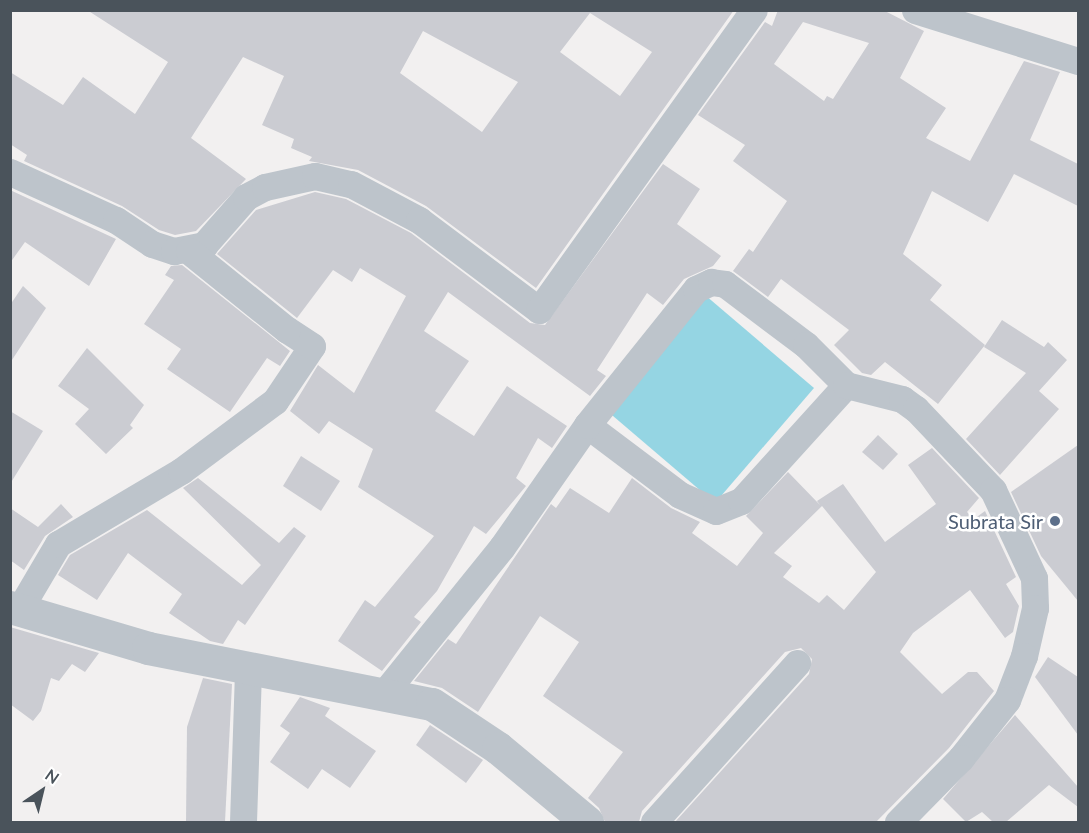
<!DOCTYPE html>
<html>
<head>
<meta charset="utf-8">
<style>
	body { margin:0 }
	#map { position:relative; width:1089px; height:833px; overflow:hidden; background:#f2f0f0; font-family:Lato,sans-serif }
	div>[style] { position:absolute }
	.water>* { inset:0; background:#95d5e3 }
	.building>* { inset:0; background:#cbccd2 }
	.minor>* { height:27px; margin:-13.5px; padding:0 13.5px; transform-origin:13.5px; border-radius:13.5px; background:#bdc4cb }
	.tertiary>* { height:33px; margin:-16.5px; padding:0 16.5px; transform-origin:16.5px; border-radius:16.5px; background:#bdc4cb }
	.dots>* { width:16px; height:16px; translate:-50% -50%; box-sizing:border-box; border:3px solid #fff; border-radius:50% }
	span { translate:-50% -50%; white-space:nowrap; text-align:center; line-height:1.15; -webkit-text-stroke:5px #fff; paint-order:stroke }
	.service-label { font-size:20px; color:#4e5e75 }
	.right { translate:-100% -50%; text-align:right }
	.frame { position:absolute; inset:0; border:12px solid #4a535b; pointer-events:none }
	.north { position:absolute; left:12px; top:761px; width:60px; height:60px; -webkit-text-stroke:4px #fff; paint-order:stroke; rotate:35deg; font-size:16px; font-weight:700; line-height:24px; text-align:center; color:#4a535b }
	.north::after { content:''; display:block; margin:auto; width:21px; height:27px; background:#4a535b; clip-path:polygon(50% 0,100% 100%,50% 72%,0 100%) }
</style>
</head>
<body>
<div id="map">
	<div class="water">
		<i style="clip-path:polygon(705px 295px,814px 388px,715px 503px,606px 410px)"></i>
	</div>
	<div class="building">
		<i style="clip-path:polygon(evenodd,87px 10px,734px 10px,536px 288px,426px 206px,358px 170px,309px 161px,312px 157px,291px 148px,294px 139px,262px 125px,284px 76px,243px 57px,191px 138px,246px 179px,196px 231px,175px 235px,159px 230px,122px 206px,24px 161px,27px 155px,10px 144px,10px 72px,63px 105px,83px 77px,135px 114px,168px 62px,87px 10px,590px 13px,652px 52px,620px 96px,560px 52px,590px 13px,87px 10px,423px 31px,518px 82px,482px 132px,400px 73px,423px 31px)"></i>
		<i style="clip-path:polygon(evenodd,778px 10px,883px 10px,924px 31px,900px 78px,946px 108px,926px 138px,970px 161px,1024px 61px,1060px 72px,1030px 140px,1078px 164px,1078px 206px,1014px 174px,988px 222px,932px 191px,903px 254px,942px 285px,930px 300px,985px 345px,938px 404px,885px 362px,871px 375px,862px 373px,834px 345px,849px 330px,781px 279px,768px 297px,733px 271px,749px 249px,753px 252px,787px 201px,733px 161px,745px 145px,698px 115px,765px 22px,772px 26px,778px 10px,803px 22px,869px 43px,833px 99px,827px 96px,824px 101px,774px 64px,803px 22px)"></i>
		<i style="clip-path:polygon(663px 164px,700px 189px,677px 224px,721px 256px,713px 266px,684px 279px,663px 305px,647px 293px,597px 370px,606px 376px,590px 396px,448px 292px,424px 331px,469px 361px,435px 411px,474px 436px,507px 386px,567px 426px,552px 448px,538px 438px,516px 478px,526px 486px,486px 534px,474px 526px,437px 591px,414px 617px,421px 622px,382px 671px,338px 641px,365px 600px,375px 607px,434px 536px,358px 487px,373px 449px,329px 421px,319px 434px,290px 411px,318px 365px,354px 393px,406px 296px,360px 268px,352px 282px,333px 270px,297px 318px,217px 254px,256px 210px,315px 192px,346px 199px,411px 233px,530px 323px,545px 325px)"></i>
		<i style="clip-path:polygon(10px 190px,116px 239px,89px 286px,25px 242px,10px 263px)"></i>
		<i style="clip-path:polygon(182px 265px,290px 351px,280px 366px,267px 358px,230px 412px,167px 369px,181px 349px,144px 324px,174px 280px,165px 275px,171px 266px)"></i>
		<i style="clip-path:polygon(23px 286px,46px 308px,10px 363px,10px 305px)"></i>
		<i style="clip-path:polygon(1002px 320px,1044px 347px,1048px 342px,1067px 360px,1039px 391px,1059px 409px,1000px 475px,966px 439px,1026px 373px,984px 347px)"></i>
		<i style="clip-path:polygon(87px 348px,144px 405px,130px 425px,133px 428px,106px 454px,75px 424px,89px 409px,58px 386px)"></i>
		<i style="clip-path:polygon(10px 411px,43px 431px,10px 484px)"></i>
		<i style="clip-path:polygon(878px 435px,898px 454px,883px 470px,862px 452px)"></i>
		<i style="clip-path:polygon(1078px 445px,1078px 601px,1041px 556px,1011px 492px)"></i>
		<i style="clip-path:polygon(evenodd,932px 448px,979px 498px,967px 512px,974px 519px,985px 511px,1016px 577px,1006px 584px,1019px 606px,1013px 632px,1005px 638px,970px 590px,913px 633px,900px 652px,942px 694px,968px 672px,977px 672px,994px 691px,949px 748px,876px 822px,675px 822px,809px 674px,812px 659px,801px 648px,785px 652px,642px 811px,639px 822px,605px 822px,599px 808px,588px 798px,623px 752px,543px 696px,579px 642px,540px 616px,478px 712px,442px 688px,414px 681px,448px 639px,456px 644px,551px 504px,556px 508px,570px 488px,609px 513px,632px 478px,671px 508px,700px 522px,692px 533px,737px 566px,763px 533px,746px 516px,788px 472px,820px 505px,817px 501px,843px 484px,885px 542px,936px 504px,908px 465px,932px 448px,822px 506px,876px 572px,844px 610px,827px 595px,819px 603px,783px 577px,792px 566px,774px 553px,822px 506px)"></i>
		<i style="clip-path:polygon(301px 456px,340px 481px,321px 511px,283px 486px)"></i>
		<i style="clip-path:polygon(198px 478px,279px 543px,294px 527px,306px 536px,245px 625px,238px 620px,223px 644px,210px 641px,169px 613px,182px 594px,128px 553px,97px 600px,58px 575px,70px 555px,147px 510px,242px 585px,261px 565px,183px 488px)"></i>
		<i style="clip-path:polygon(61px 504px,73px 517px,45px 536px,24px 570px,10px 560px,10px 508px,38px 527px)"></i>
		<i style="clip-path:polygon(10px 627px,99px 653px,85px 672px,72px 664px,59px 681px,51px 678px,41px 711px,33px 721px,10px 704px)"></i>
		<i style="clip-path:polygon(1048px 657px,1078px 677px,1078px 735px,1035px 677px)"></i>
		<i style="clip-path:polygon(203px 678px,232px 684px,225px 822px,186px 822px,187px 727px)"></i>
		<i style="clip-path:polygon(300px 697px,330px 708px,325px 716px,376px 751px,350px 788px,322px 769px,308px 789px,270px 762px,290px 733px,280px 726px)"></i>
		<i style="clip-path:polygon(1015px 715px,1078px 787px,1078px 807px,1049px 785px,1006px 822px,993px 822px,982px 812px,966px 822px,943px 799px)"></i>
		<i style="clip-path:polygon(430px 725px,483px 760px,466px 783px,416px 745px)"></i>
	</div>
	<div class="minor">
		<i style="left:915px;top:10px;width:171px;rotate:17.4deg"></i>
		<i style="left:10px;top:172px;width:116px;rotate:24.4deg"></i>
		<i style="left:116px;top:220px;width:43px;rotate:33.7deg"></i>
		<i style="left:152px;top:244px;width:23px;rotate:18deg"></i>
		<i style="left:174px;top:251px;width:31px;rotate:-11deg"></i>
		<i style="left:204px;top:245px;width:64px;rotate:-48.8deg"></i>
		<i style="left:246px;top:197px;width:21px;rotate:-28deg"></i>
		<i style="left:265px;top:187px;width:51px;rotate:-12.4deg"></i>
		<i style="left:315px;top:176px;width:37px;rotate:13deg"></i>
		<i style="left:351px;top:184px;width:77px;rotate:27.9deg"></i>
		<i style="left:419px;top:220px;width:150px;rotate:36.9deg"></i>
		<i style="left:539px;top:310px;width:369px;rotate:-54.4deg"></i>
		<i style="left:587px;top:425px;width:116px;rotate:37deg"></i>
		<i style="left:680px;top:495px;width:39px;rotate:24deg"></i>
		<i style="left:716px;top:511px;width:27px;rotate:-22deg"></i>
		<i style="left:741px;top:501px;width:156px;rotate:-47.8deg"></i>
		<i style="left:19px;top:610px;width:77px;rotate:-59.4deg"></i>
		<i style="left:58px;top:544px;width:143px;rotate:-30.7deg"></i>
		<i style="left:181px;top:471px;width:117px;rotate:-36.7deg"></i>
		<i style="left:275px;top:401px;width:66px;rotate:-56.1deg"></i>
		<i style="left:312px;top:346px;width:30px;rotate:-147deg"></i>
		<i style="left:287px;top:330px;width:126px;rotate:-141.1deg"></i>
		<i style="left:385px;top:692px;width:186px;rotate:-51.1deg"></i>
		<i style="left:502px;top:547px;width:149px;rotate:-55.1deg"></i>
		<i style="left:587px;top:425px;width:174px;rotate:-51.3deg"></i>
		<i style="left:696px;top:289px;width:17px;rotate:-25deg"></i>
		<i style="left:711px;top:282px;width:14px;rotate:8deg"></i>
		<i style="left:725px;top:284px;width:101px;rotate:37deg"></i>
		<i style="left:806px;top:345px;width:57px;rotate:45deg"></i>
		<i style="left:846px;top:385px;width:58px;rotate:14deg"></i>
		<i style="left:902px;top:399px;width:17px;rotate:36deg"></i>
		<i style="left:916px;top:409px;width:112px;rotate:46.5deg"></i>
		<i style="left:993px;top:490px;width:97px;rotate:65deg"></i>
		<i style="left:1034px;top:578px;width:30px;rotate:88deg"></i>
		<i style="left:1035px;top:608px;width:49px;rotate:102.9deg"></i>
		<i style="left:1024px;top:656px;width:47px;rotate:111.1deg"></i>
		<i style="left:1007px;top:700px;width:74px;rotate:128.4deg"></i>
		<i style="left:961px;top:758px;width:90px;rotate:134.5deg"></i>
		<i style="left:243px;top:822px;width:153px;rotate:-88.1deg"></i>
		<i style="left:654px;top:822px;width:214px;rotate:-48deg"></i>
	</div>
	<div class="tertiary">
		<i style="left:10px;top:607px;width:144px;rotate:16.5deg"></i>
		<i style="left:148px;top:648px;width:289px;rotate:11.2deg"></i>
		<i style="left:432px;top:704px;width:79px;rotate:33.7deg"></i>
		<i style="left:498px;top:748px;width:116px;rotate:39.7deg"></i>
	</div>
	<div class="dots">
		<i style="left:1055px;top:521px;background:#5c6f8a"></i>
	</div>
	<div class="service-label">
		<span class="right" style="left:1043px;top:521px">Subrata Sir</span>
	</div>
	<div class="frame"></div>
	<div class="north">N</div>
</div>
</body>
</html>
